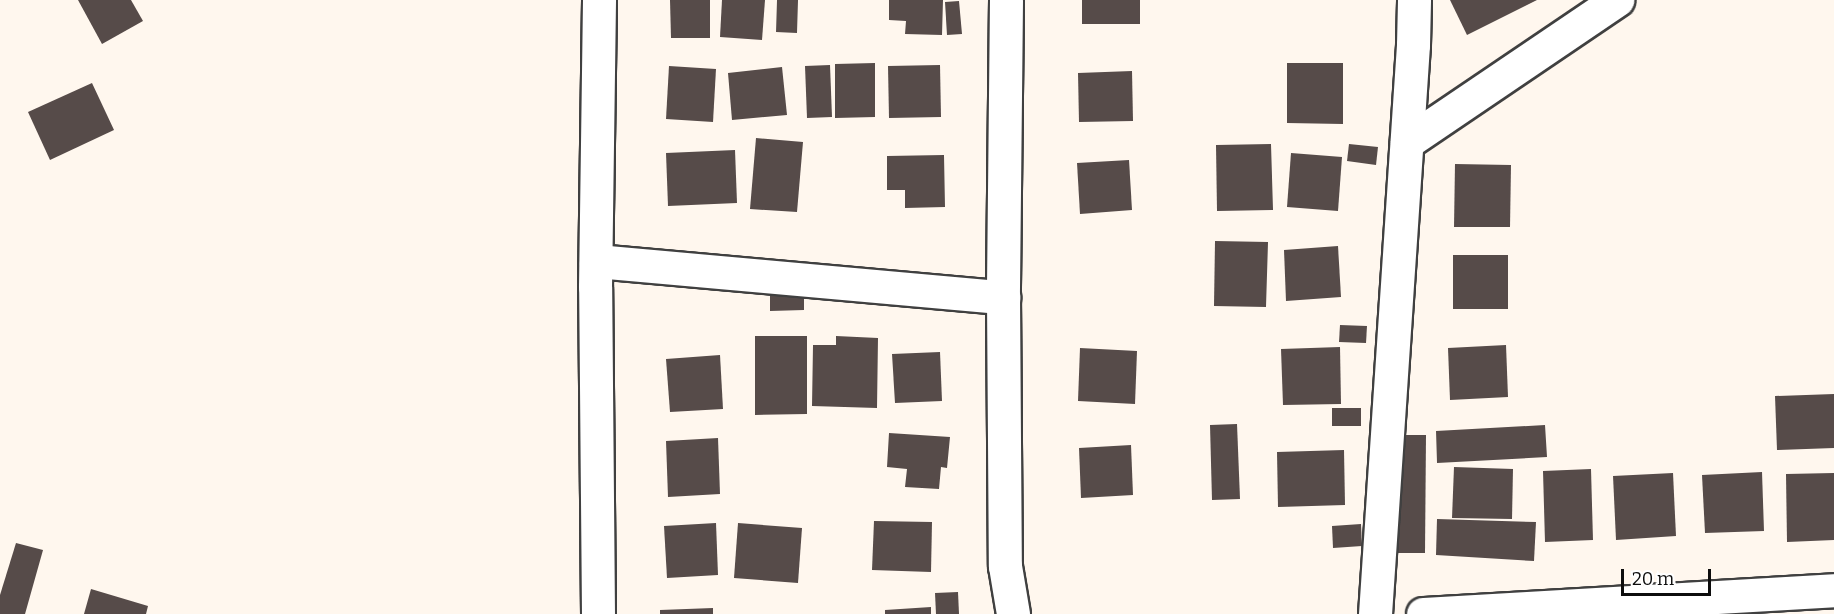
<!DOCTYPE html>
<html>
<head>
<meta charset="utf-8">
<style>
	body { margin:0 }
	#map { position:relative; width:1834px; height:614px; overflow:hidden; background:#fff7ee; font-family:Bitter,serif }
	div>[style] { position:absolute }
	.building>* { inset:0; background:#564b49 }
	.roads { filter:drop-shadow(2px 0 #404040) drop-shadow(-2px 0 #404040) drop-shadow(0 2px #404040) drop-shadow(0 -2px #404040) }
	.street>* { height:33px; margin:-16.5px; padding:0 16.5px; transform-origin:16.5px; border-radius:16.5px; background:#fff }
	span { translate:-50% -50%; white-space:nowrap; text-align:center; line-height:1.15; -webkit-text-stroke:6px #fff; paint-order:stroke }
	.scale { position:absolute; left:1621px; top:569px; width:90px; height:27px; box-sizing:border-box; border:3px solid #0d0d0d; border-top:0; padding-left:8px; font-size:18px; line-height:21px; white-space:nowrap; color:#0d0d0d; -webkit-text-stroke:4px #fff; paint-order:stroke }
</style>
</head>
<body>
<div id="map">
	<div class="building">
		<i style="clip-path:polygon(78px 0,131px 0,143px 21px,102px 44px)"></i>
		<i style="clip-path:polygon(670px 0,710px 0,710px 38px,671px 38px)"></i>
		<i style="clip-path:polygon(722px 0,765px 0,762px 40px,720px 37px)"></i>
		<i style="clip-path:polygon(777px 0,798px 0,797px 33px,776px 32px)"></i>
		<i style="clip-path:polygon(889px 0,943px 0,942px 35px,905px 34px,906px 21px,889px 20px)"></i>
		<i style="clip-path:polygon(1082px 0,1140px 0,1140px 24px,1082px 24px)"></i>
		<i style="clip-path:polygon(1450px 0,1537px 0,1467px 35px)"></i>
		<i style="clip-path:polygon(959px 1px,962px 34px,947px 35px,945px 2px)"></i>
		<i style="clip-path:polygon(875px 63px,875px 117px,835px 118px,835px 64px)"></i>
		<i style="clip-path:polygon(1287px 63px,1343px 63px,1343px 124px,1287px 123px)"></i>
		<i style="clip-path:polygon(830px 65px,832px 117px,807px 118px,805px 66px)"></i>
		<i style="clip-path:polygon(940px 65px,941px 117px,889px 118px,888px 66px)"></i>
		<i style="clip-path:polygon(669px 66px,716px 69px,713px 122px,666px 119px)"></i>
		<i style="clip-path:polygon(782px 67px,787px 115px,732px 120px,728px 73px)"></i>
		<i style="clip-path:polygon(1132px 71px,1133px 121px,1079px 122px,1078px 73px)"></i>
		<i style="clip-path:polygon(92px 83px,114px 130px,50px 160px,28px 112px)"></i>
		<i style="clip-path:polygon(756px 138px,803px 142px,797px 212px,750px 209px)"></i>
		<i style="clip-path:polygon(1271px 144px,1273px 210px,1217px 211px,1216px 145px)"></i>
		<i style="clip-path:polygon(1349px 144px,1378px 147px,1376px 165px,1347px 161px)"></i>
		<i style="clip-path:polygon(735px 150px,737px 203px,668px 206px,666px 153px)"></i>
		<i style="clip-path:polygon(1291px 153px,1342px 157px,1338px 211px,1287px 207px)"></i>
		<i style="clip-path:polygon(944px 155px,945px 207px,905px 208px,905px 190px,887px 190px,887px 156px)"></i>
		<i style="clip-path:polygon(1129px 160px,1132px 210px,1080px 214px,1077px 163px)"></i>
		<i style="clip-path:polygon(1455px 164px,1511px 165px,1510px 227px,1454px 227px)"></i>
		<i style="clip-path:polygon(1215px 241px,1268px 242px,1266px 307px,1214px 306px)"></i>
		<i style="clip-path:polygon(1338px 246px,1341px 297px,1286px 301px,1284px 250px)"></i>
		<i style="clip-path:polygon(1453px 255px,1508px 255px,1508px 309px,1453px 309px)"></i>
		<i style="clip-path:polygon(804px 287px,804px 310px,770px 311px,770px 288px)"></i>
		<i style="clip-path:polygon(1340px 325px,1367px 326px,1366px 343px,1339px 342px)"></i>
		<i style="clip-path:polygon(755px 336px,807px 336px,807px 414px,755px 415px)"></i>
		<i style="clip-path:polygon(836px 336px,878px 338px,877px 408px,812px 406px,813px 345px,836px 345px)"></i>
		<i style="clip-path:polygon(1506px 345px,1508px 397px,1450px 400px,1448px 348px)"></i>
		<i style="clip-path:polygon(1340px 347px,1341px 404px,1283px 405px,1281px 349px)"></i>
		<i style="clip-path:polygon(1080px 348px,1137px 351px,1135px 404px,1078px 401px)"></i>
		<i style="clip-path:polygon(940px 352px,942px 401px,895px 403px,892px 354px)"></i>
		<i style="clip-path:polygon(720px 355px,723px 409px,670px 412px,666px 359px)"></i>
		<i style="clip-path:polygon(1834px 394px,1834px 448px,1777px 450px,1775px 396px)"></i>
		<i style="clip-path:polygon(1332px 408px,1361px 408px,1361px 426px,1332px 426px)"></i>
		<i style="clip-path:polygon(1237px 424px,1240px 499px,1212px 500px,1210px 425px)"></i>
		<i style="clip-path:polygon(1545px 425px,1547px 457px,1437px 463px,1436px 431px)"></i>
		<i style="clip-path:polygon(889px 433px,950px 437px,947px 468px,941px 467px,939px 489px,905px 487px,907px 469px,887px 467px)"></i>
		<i style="clip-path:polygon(1395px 435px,1426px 435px,1425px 553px,1394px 553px)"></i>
		<i style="clip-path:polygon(718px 438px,720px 494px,668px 497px,666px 441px)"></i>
		<i style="clip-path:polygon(1131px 445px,1133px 495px,1081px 498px,1079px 448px)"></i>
		<i style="clip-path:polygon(1344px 450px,1345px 505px,1278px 507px,1277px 452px)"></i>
		<i style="clip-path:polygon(1454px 467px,1513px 469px,1512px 519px,1452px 518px)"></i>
		<i style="clip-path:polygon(1591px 469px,1593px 540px,1545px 542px,1543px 471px)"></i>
		<i style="clip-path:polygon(1762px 472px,1764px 531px,1705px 533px,1702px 475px)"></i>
		<i style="clip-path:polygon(1673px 473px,1676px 536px,1616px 540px,1613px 476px)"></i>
		<i style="clip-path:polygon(1834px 473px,1834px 540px,1787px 542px,1786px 474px)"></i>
		<i style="clip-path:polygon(1437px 519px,1536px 522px,1534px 561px,1436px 555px)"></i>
		<i style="clip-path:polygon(874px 521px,932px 522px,931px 572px,872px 570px)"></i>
		<i style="clip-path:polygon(716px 523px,718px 575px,667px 578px,664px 526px)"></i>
		<i style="clip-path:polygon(738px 523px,802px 528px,798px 583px,734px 578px)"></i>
		<i style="clip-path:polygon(1361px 524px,1362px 546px,1333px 548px,1332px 526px)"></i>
		<i style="clip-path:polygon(16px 543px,43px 550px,25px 614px,0 614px,0 595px)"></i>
		<i style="clip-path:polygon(91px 589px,148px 606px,146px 614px,84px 614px)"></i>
		<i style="clip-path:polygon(958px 592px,959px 614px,936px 614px,935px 593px)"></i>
		<i style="clip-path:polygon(931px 607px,931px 614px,885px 614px,885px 610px)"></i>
		<i style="clip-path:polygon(713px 608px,713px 614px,660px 614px,660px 610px)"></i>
	</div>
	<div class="roads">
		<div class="street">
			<i style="left:1006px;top:0;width:297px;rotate:90.6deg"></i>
			<i style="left:1003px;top:297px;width:269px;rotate:89.6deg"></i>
			<i style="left:1005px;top:566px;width:49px;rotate:80.5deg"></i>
			<i style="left:1407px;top:142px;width:254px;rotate:-34.1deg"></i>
			<i style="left:596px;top:261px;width:409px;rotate:5.1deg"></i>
			<i style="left:598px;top:614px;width:327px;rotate:-90.5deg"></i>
			<i style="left:595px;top:287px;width:287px;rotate:-89.2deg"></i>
			<i style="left:1375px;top:614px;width:570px;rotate:-86.18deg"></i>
			<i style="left:1413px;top:45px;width:45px;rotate:-88.7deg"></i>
			<i style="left:1423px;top:614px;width:412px;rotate:-3.3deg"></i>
		</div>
	</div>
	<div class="scale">20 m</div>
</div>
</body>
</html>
